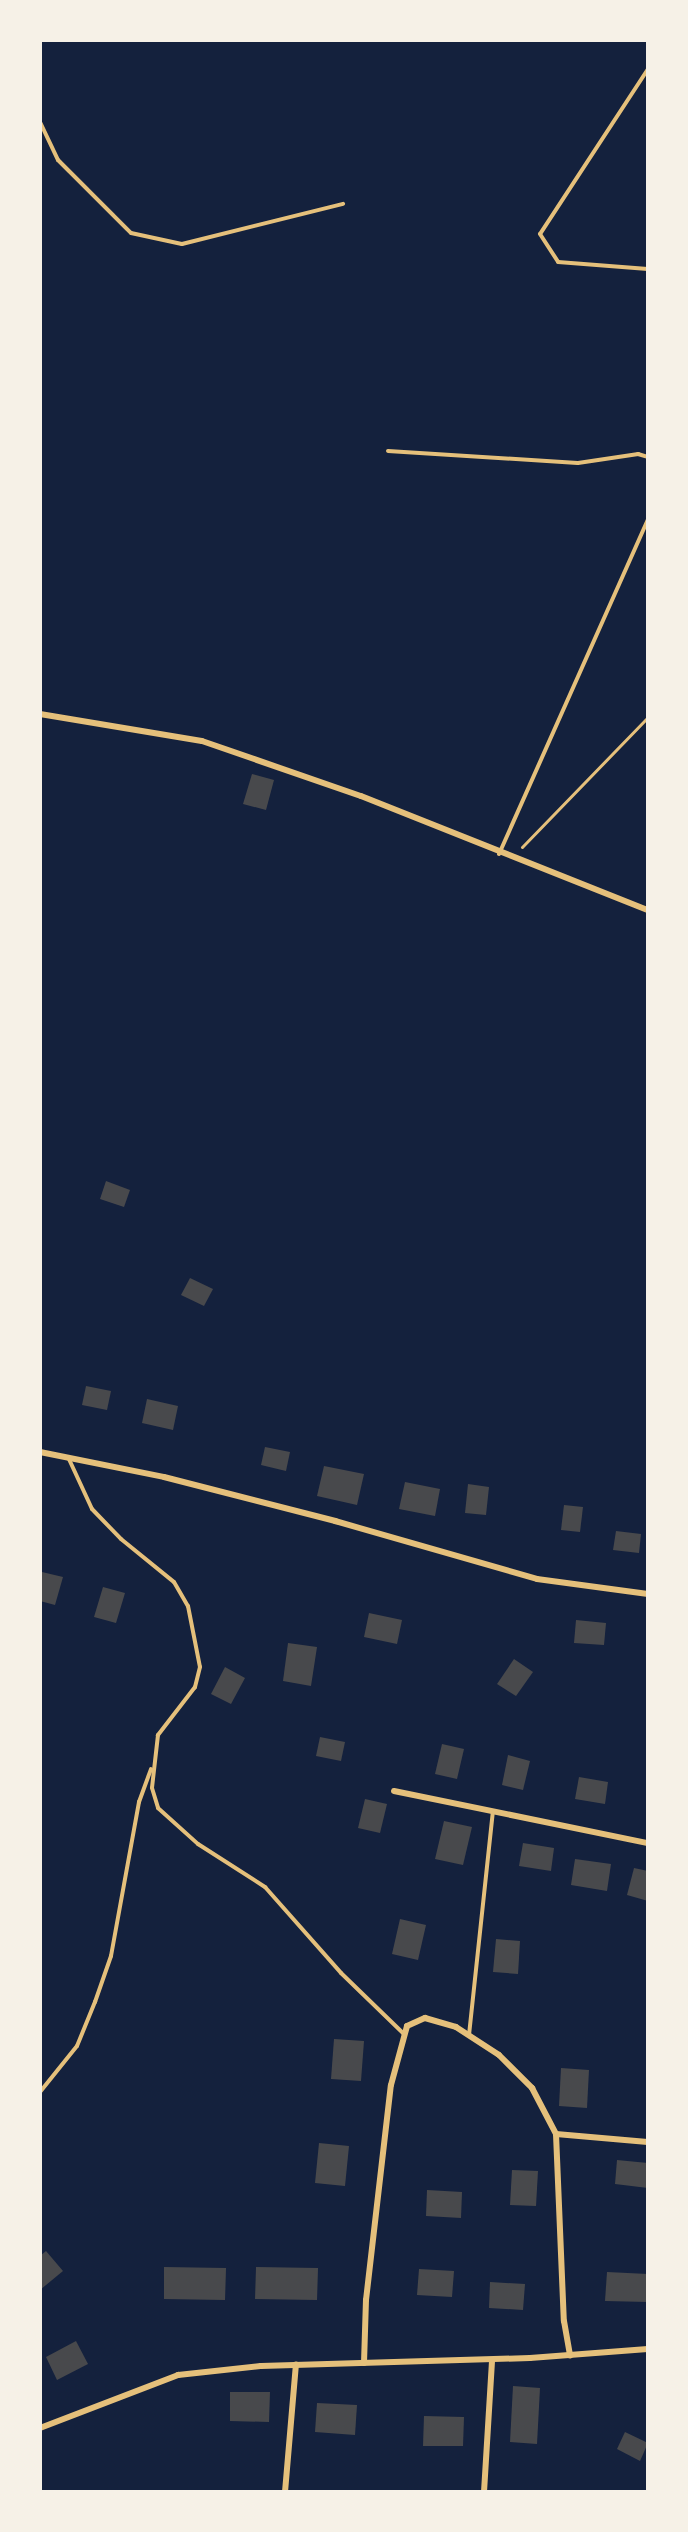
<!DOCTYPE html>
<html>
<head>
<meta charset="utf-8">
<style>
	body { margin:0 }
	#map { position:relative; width:688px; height:2532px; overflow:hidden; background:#14213d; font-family:Ubuntu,sans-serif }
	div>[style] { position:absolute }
	.building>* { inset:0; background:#48494c }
	.path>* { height:3px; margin:-1.5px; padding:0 1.5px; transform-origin:1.5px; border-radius:1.5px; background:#e5c07b }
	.service>* { height:4px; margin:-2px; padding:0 2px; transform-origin:2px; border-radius:2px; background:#e5c07b }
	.minor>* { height:6px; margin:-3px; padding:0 3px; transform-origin:3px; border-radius:3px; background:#e5c07b }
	span { translate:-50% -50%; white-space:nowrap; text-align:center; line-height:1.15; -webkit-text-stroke:4.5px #f6f1e7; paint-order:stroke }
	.frame { position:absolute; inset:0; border:42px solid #f6f1e7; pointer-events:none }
</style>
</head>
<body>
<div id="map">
	<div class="building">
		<i style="clip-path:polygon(252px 774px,274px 780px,266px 810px,243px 804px)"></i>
		<i style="clip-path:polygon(106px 1181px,130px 1190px,124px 1207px,100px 1199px)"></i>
		<i style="clip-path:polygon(190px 1278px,213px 1289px,204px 1306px,181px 1295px)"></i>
		<i style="clip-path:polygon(86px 1386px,111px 1391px,107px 1410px,82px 1405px)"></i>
		<i style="clip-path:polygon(147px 1399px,178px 1406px,173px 1430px,142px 1423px)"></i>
		<i style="clip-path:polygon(265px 1447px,290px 1452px,286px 1471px,261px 1465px)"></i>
		<i style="clip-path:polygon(324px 1466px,364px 1474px,357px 1505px,317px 1496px)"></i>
		<i style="clip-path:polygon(405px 1482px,440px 1489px,435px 1516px,399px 1509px)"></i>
		<i style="clip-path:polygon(468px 1484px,489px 1487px,486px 1515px,465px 1513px)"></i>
		<i style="clip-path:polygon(564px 1505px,583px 1507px,580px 1532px,561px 1530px)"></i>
		<i style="clip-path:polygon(616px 1531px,641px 1534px,639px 1553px,613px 1550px)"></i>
		<i style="clip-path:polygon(42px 1572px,63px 1577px,55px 1605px,40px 1601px)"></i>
		<i style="clip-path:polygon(103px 1587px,125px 1593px,116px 1623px,94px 1617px)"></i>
		<i style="clip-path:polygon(369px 1613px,402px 1620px,397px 1644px,364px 1637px)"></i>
		<i style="clip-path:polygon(576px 1620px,606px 1623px,604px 1645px,574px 1643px)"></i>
		<i style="clip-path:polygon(288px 1643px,317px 1647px,311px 1686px,283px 1681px)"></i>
		<i style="clip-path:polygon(514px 1659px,533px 1672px,516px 1696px,497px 1684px)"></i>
		<i style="clip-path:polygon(225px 1667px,245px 1678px,231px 1704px,211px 1694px)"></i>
		<i style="clip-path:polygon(320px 1737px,345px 1742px,341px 1761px,316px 1756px)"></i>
		<i style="clip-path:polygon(442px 1744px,464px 1749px,457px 1779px,435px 1774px)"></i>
		<i style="clip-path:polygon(508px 1755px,530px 1761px,523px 1790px,502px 1785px)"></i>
		<i style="clip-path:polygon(579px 1777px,608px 1782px,605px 1804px,575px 1799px)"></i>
		<i style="clip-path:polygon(365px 1799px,387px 1804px,380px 1833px,358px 1828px)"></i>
		<i style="clip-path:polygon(444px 1821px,472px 1827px,463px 1865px,435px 1859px)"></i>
		<i style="clip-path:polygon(523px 1843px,554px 1848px,551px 1871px,519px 1866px)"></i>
		<i style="clip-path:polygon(575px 1859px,611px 1864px,607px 1891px,571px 1885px)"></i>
		<i style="clip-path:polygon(634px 1868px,648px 1871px,648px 1901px,627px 1895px)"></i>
		<i style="clip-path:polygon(400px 1919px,426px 1925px,418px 1960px,392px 1954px)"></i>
		<i style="clip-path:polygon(496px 1939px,520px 1941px,518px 1974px,493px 1972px)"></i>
		<i style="clip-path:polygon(334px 2039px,364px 2041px,361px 2081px,331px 2079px)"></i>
		<i style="clip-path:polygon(561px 2068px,589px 2070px,587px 2108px,559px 2106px)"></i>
		<i style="clip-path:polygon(319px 2143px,349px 2146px,345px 2186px,315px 2183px)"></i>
		<i style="clip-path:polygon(617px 2160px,648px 2163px,648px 2188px,615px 2184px)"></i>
		<i style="clip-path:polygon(512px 2170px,538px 2171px,536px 2206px,510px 2205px)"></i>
		<i style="clip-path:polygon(427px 2190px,462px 2192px,461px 2218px,426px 2216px)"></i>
		<i style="clip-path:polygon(46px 2251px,63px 2271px,40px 2290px,40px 2256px)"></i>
		<i style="clip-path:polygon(164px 2267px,226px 2268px,225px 2300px,164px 2299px)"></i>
		<i style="clip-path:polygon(256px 2267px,318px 2268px,317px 2300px,255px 2299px)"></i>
		<i style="clip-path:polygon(419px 2269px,454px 2271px,452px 2297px,417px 2295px)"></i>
		<i style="clip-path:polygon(607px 2272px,648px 2274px,648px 2302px,605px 2301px)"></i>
		<i style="clip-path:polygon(490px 2282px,525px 2284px,523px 2310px,489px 2308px)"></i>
		<i style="clip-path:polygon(76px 2341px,88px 2364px,57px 2380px,46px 2357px)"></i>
		<i style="clip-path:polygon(513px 2386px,540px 2388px,537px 2444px,510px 2442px)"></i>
		<i style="clip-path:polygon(230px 2392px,270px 2392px,269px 2422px,230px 2421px)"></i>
		<i style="clip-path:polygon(317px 2403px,357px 2405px,355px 2435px,315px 2432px)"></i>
		<i style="clip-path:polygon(424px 2416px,464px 2417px,463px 2446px,423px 2446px)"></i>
		<i style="clip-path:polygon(625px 2432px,648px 2443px,640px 2461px,617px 2449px)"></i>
	</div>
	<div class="path">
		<i style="left:522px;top:847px;width:181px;rotate:-45.9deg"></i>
	</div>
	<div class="service">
		<i style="left:648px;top:69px;width:197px;rotate:123.2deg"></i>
		<i style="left:540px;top:234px;width:33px;rotate:57deg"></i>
		<i style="left:558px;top:262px;width:90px;rotate:4.4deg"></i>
		<i style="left:40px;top:122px;width:42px;rotate:64.7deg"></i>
		<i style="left:58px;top:160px;width:103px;rotate:45deg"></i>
		<i style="left:131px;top:233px;width:52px;rotate:12.2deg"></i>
		<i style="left:182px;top:244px;width:166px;rotate:-14deg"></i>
		<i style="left:388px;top:451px;width:190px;rotate:3.6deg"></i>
		<i style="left:578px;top:463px;width:61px;rotate:-8.5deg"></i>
		<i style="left:638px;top:454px;width:10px;rotate:17deg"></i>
		<i style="left:499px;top:854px;width:367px;rotate:-66deg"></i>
		<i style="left:68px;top:1457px;width:57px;rotate:65.2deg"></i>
		<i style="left:92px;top:1509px;width:42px;rotate:46deg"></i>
		<i style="left:121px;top:1539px;width:68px;rotate:39.1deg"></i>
		<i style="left:174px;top:1582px;width:28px;rotate:60deg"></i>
		<i style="left:188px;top:1606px;width:62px;rotate:78.9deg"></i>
		<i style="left:200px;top:1667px;width:21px;rotate:104deg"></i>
		<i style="left:195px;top:1687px;width:61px;rotate:127.6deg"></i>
		<i style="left:158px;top:1735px;width:53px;rotate:96.5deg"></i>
		<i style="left:152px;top:1788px;width:21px;rotate:73deg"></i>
		<i style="left:158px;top:1808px;width:54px;rotate:42deg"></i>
		<i style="left:198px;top:1844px;width:80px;rotate:32.7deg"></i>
		<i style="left:265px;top:1887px;width:115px;rotate:48.5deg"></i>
		<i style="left:341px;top:1973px;width:88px;rotate:44.1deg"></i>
		<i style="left:469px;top:2035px;width:224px;rotate:-83.9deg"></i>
		<i style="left:40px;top:2092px;width:59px;rotate:-51.2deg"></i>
		<i style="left:77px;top:2046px;width:48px;rotate:-67.8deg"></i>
		<i style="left:95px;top:2002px;width:49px;rotate:-70.8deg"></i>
		<i style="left:111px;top:1956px;width:157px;rotate:-79.7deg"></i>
		<i style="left:139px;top:1802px;width:35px;rotate:-70deg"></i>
	</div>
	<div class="minor">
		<i style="left:40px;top:714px;width:164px;rotate:9.5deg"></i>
		<i style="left:202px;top:741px;width:168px;rotate:19.1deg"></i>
		<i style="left:361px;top:796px;width:309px;rotate:21.7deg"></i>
		<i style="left:40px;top:1452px;width:126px;rotate:11.4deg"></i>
		<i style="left:164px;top:1477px;width:177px;rotate:14.4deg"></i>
		<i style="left:335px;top:1521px;width:210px;rotate:16deg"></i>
		<i style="left:537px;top:1579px;width:112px;rotate:7.7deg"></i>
		<i style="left:394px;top:1791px;width:259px;rotate:11.6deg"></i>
		<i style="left:556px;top:2134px;width:92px;rotate:5deg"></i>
		<i style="left:364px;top:2363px;width:63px;rotate:-88.2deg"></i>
		<i style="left:366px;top:2300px;width:216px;rotate:-83.4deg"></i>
		<i style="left:391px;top:2085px;width:61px;rotate:-74.8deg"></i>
		<i style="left:407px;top:2026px;width:20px;rotate:-24deg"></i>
		<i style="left:425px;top:2018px;width:32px;rotate:16deg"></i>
		<i style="left:456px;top:2027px;width:51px;rotate:33.1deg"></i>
		<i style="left:499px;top:2055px;width:47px;rotate:45deg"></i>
		<i style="left:532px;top:2088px;width:52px;rotate:62.4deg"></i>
		<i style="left:556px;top:2134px;width:187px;rotate:87.6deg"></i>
		<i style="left:564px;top:2321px;width:35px;rotate:80deg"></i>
		<i style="left:40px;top:2428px;width:148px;rotate:-21deg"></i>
		<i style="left:178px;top:2375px;width:83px;rotate:-6.2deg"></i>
		<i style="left:261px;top:2366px;width:269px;rotate:-1.7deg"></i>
		<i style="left:530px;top:2358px;width:118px;rotate:-4.4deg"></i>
		<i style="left:285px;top:2492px;width:128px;rotate:-85.1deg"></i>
		<i style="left:484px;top:2492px;width:132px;rotate:-86.5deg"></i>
	</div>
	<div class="frame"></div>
</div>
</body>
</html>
